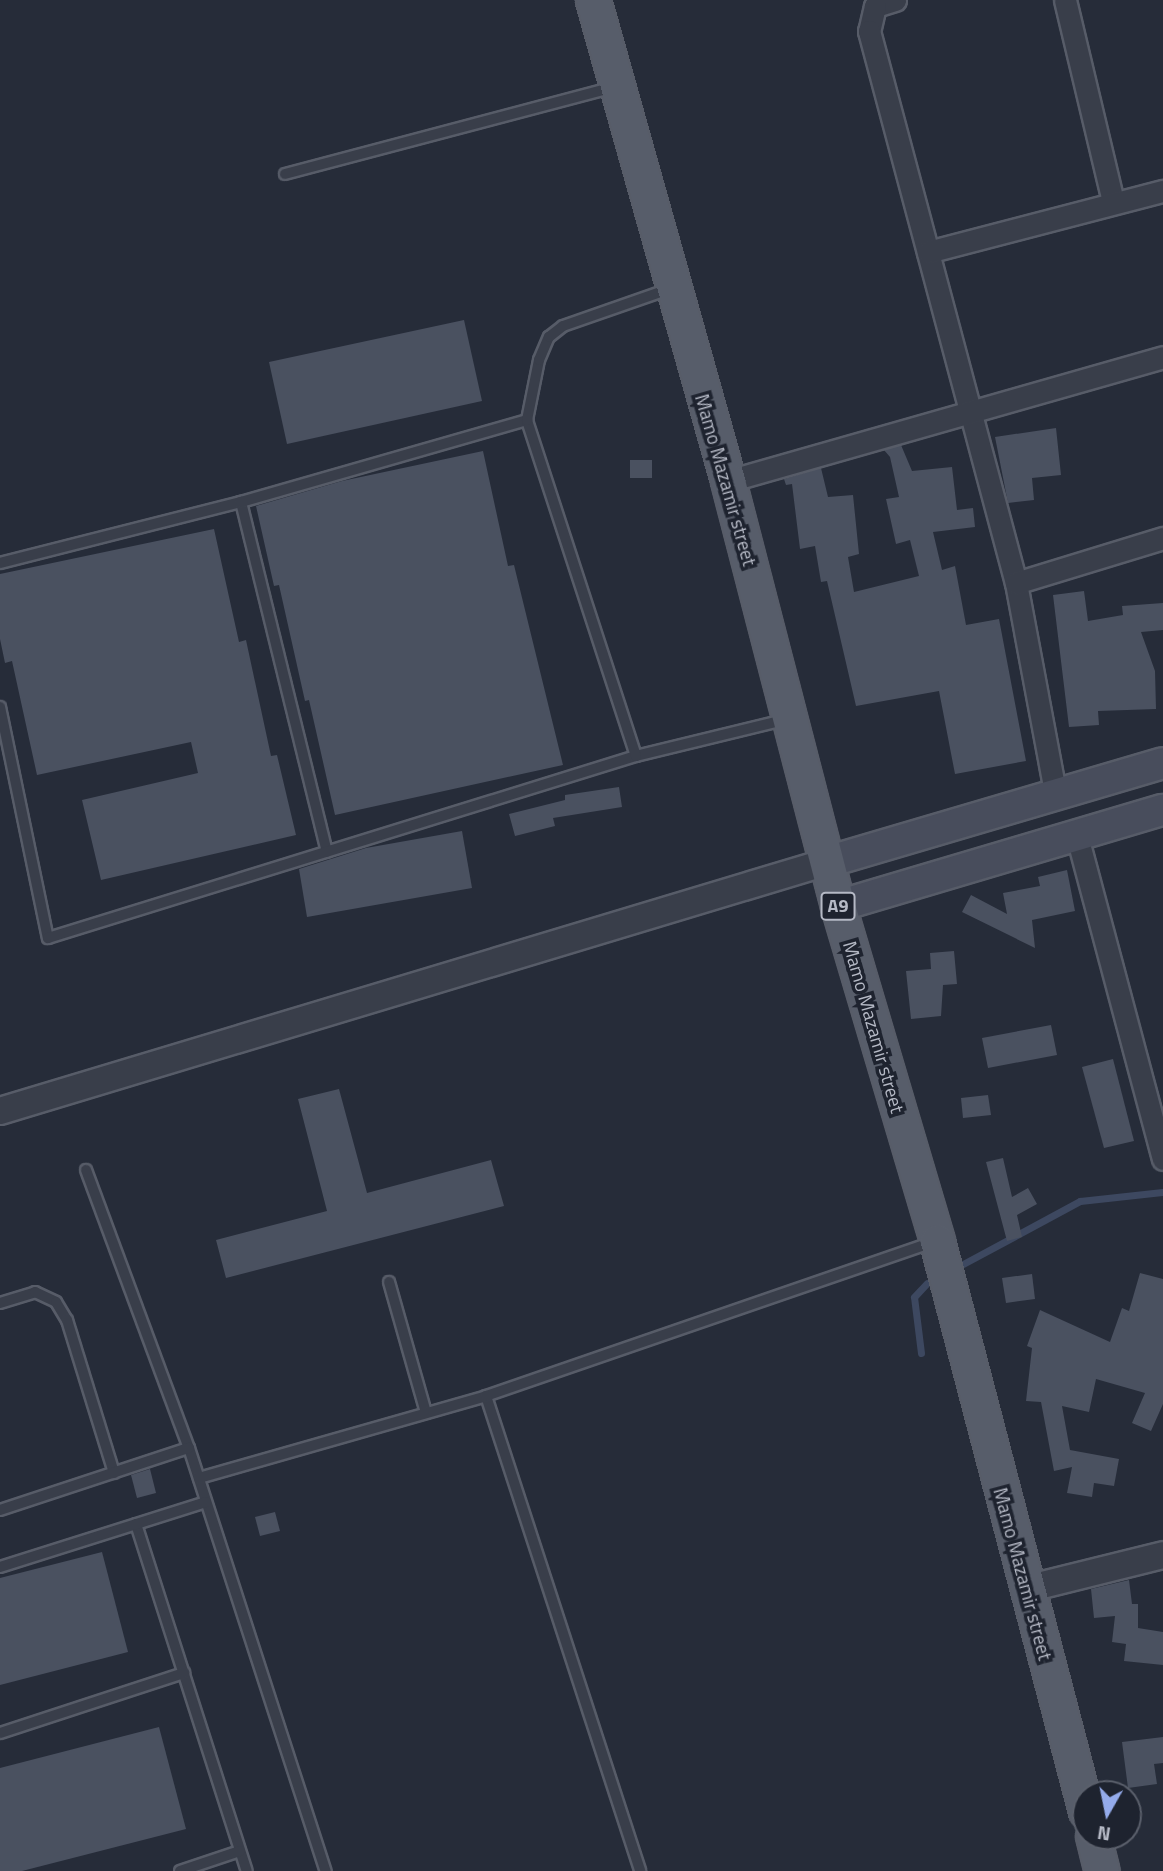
<!DOCTYPE html>
<html>
<head>
<meta charset="utf-8">
<style>
	body { margin:0 }
	#map { position:relative; width:1163px; height:1871px; overflow:hidden; background:#262c39; font-family:"Titillium Web",sans-serif }
	div>[style] { position:absolute }
	.stream>* { height:7px; margin:-3.5px; padding:0 3.5px; transform-origin:3.5px; border-radius:3.5px; background:#3d4860 }
	.building>* { inset:0; background:#4a5160 }
	.roads { filter:drop-shadow(2px 0 #575c68) drop-shadow(-2px 0 #575c68) drop-shadow(0 2px #575c68) drop-shadow(0 -2px #575c68) }
	.service>* { height:10px; margin:-5px; padding:0 5px; transform-origin:5px; border-radius:5px; background:#393e4a }
	.minor>* { height:21px; margin:-10.5px; padding:0 10.5px; transform-origin:10.5px; border-radius:10.5px; background:#393e4a }
	.tertiary>* { height:26px; margin:-13px; padding:0 13px; transform-origin:13px; border-radius:13px; background:#393e4a }
	.secondary>* { height:30px; margin:-15px; padding:0 15px; transform-origin:15px; border-radius:15px; background:#484d5c }
	.primary>* { height:33px; margin:-16.5px; padding:0 16.5px; transform-origin:16.5px; border-radius:16.5px; background:#575d6a }
	span { translate:-50% -50%; white-space:nowrap; text-align:center; line-height:1.15; -webkit-text-stroke:7px #1e232f; paint-order:stroke }
	.shield-label span { padding:2px 5px; background:#1e232f; border:2px solid; border-radius:5px; -webkit-text-stroke-width:0 }
	.shield-label { font-size:18px; color:#b5b9c5; font-weight:700 }
	.street-label { font-size:19px; color:#b5b9c5 }
	.north { position:absolute; left:1072px; top:1780px; width:70px; height:70px; box-sizing:border-box; background:#1e232f; border:2px solid #5a5f6b; border-radius:50%; rotate:189deg; font-size:19px; font-weight:700; line-height:28px; text-align:center; color:#b5b9c5 }
	.north::after { content:''; display:block; margin:auto; width:24px; height:32px; background:#94abeb; clip-path:polygon(50% 0,100% 100%,50% 72%,0 100%) }
</style>
</head>
<body>
<div id="map">
	<div class="stream">
		<i style="left:963px;top:1264px;width:133px;rotate:-28.3deg"></i>
		<i style="left:1080px;top:1201px;width:83px;rotate:-6.2deg"></i>
		<i style="left:921px;top:1353px;width:56px;rotate:-97.1deg"></i>
		<i style="left:914px;top:1297px;width:19px;rotate:-47deg"></i>
	</div>
	<div class="building">
		<i style="clip-path:polygon(464px 320px,482px 401px,287px 444px,269px 362px)"></i>
		<i style="clip-path:polygon(1056px 428px,1061px 475px,1032px 478px,1034px 500px,1008px 503px,995px 437px)"></i>
		<i style="clip-path:polygon(901px 445px,912px 471px,952px 467px,957px 510px,973px 508px,975px 527px,933px 532px,942px 570px,955px 566px,966px 625px,999px 619px,1026px 761px,955px 774px,939px 691px,856px 706px,827px 581px,821px 582px,815px 546px,800px 549px,792px 484px,786px 485px,784px 479px,821px 468px,828px 497px,853px 495px,859px 554px,848px 557px,854px 592px,919px 576px,910px 540px,896px 544px,886px 499px,899px 497px,890px 457px,884px 450px)"></i>
		<i style="clip-path:polygon(483px 451px,508px 566px,514px 565px,563px 765px,335px 815px,309px 700px,305px 701px,279px 585px,274px 586px,256px 506px,342px 481px)"></i>
		<i style="clip-path:polygon(630px 460px,652px 460px,652px 478px,630px 478px)"></i>
		<i style="clip-path:polygon(214px 529px,239px 642px,246px 640px,271px 756px,277px 755px,296px 835px,101px 880px,82px 800px,198px 773px,191px 742px,37px 775px,12px 661px,5px 663px,0 639px,0 574px)"></i>
		<i style="clip-path:polygon(1084px 591px,1088px 621px,1123px 615px,1122px 606px,1163px 603px,1163px 630px,1141px 632px,1155px 671px,1156px 709px,1098px 711px,1099px 725px,1069px 727px,1053px 595px)"></i>
		<i style="clip-path:polygon(619px 787px,622px 807px,553px 818px,555px 826px,515px 836px,509px 814px,565px 800px,565px 795px)"></i>
		<i style="clip-path:polygon(462px 831px,472px 888px,307px 917px,299px 869px,366px 848px)"></i>
		<i style="clip-path:polygon(1067px 870px,1075px 911px,1032px 920px,1035px 948px,962px 912px,971px 895px,1007px 914px,1003px 893px,1040px 886px,1038px 877px)"></i>
		<i style="clip-path:polygon(954px 951px,957px 984px,943px 985px,941px 1016px,911px 1019px,906px 971px,931px 969px,930px 953px)"></i>
		<i style="clip-path:polygon(1051px 1025px,1057px 1055px,988px 1068px,982px 1038px)"></i>
		<i style="clip-path:polygon(1113px 1059px,1134px 1141px,1104px 1148px,1082px 1067px)"></i>
		<i style="clip-path:polygon(339px 1089px,367px 1193px,491px 1160px,504px 1206px,226px 1278px,216px 1240px,327px 1211px,298px 1099px)"></i>
		<i style="clip-path:polygon(988px 1095px,991px 1115px,963px 1118px,961px 1098px)"></i>
		<i style="clip-path:polygon(1003px 1158px,1012px 1197px,1028px 1188px,1037px 1204px,1017px 1215px,1022px 1237px,1007px 1241px,986px 1162px)"></i>
		<i style="clip-path:polygon(1140px 1273px,1163px 1279px,1163px 1404px,1151px 1431px,1132px 1423px,1145px 1393px,1096px 1379px,1089px 1412px,1062px 1406px,1070px 1450px,1119px 1459px,1114px 1486px,1094px 1483px,1092px 1497px,1067px 1493px,1072px 1467px,1054px 1471px,1041px 1402px,1026px 1401px,1032px 1348px,1027px 1346px,1040px 1310px,1110px 1342px,1122px 1308px,1129px 1311px)"></i>
		<i style="clip-path:polygon(1032px 1274px,1035px 1299px,1006px 1303px,1002px 1278px)"></i>
		<i style="clip-path:polygon(150px 1469px,156px 1493px,137px 1498px,131px 1475px)"></i>
		<i style="clip-path:polygon(275px 1512px,280px 1531px,260px 1536px,255px 1517px)"></i>
		<i style="clip-path:polygon(102px 1552px,128px 1652px,0 1685px,0 1578px)"></i>
		<i style="clip-path:polygon(1129px 1580px,1132px 1604px,1138px 1604px,1138px 1628px,1163px 1632px,1163px 1665px,1124px 1661px,1126px 1644px,1112px 1642px,1115px 1616px,1094px 1618px,1091px 1589px)"></i>
		<i style="clip-path:polygon(159px 1727px,186px 1829px,22px 1871px,0 1871px,0 1768px)"></i>
		<i style="clip-path:polygon(1163px 1737px,1163px 1763px,1154px 1764px,1157px 1784px,1128px 1788px,1122px 1742px)"></i>
	</div>
	<div class="roads">
		<div class="service">
			<i style="left:285px;top:174px;width:340px;rotate:-14.8deg"></i>
			<i style="left:241px;top:502px;width:360px;rotate:76.2deg"></i>
			<i style="left:0;top:563px;width:249px;rotate:-14.2deg"></i>
			<i style="left:241px;top:502px;width:298px;rotate:-16deg"></i>
			<i style="left:0;top:707px;width:236px;rotate:78.3deg"></i>
			<i style="left:48px;top:938px;width:616px;rotate:-17.2deg"></i>
			<i style="left:636px;top:756px;width:152px;rotate:-13.7deg"></i>
			<i style="left:636px;top:756px;width:353px;rotate:-108deg"></i>
			<i style="left:527px;top:420px;width:61px;rotate:-78.7deg"></i>
			<i style="left:539px;top:360px;width:25px;rotate:-67deg"></i>
			<i style="left:549px;top:337px;width:18px;rotate:-38deg"></i>
			<i style="left:563px;top:326px;width:112px;rotate:-19.2deg"></i>
			<i style="left:86px;top:1170px;width:296px;rotate:69.7deg"></i>
			<i style="left:189px;top:1448px;width:445px;rotate:72.1deg"></i>
			<i style="left:389px;top:1282px;width:136px;rotate:74.2deg"></i>
			<i style="left:0;top:1303px;width:37px;rotate:-17deg"></i>
			<i style="left:35px;top:1292px;width:23px;rotate:25deg"></i>
			<i style="left:56px;top:1302px;width:21px;rotate:59deg"></i>
			<i style="left:67px;top:1320px;width:160px;rotate:72.9deg"></i>
			<i style="left:486px;top:1396px;width:499px;rotate:72deg"></i>
			<i style="left:199px;top:1478px;width:298px;rotate:-15.9deg"></i>
			<i style="left:486px;top:1396px;width:474px;rotate:-19deg"></i>
			<i style="left:0;top:1510px;width:199px;rotate:-18.2deg"></i>
			<i style="left:136px;top:1524px;width:364px;rotate:72.3deg"></i>
			<i style="left:0;top:1567px;width:216px;rotate:-17.5deg"></i>
			<i style="left:0;top:1733px;width:194px;rotate:-18.1deg"></i>
			<i style="left:180px;top:1871px;width:63px;rotate:-18.4deg"></i>
		</div>
		<div class="minor">
			<i style="left:895px;top:0;width:21px;rotate:163deg"></i>
			<i style="left:875px;top:6px;width:26px;rotate:103deg"></i>
			<i style="left:869px;top:31px;width:571px;rotate:75.09deg"></i>
			<i style="left:1016px;top:583px;width:218px;rotate:79.4deg"></i>
			<i style="left:1065px;top:0;width:207px;rotate:76.6deg"></i>
			<i style="left:928px;top:252px;width:243px;rotate:-14.6deg"></i>
			<i style="left:728px;top:481px;width:452px;rotate:-15.9deg"></i>
			<i style="left:1016px;top:583px;width:154px;rotate:-17deg"></i>
			<i style="left:1077px;top:836px;width:334px;rotate:75.1deg"></i>
		</div>
		<div class="tertiary">
			<i style="left:0;top:1111px;width:864px;rotate:-16.76deg"></i>
			<i style="left:1026px;top:1589px;width:141px;rotate:-13.9deg"></i>
		</div>
		<div class="secondary">
			<i style="left:827px;top:862px;width:350px;rotate:-16.4deg"></i>
			<i style="left:838px;top:906px;width:339px;rotate:-16.5deg"></i>
		</div>
		<div class="primary">
			<i style="left:593px;top:0;width:500px;rotate:74.3deg"></i>
			<i style="left:728px;top:481px;width:439px;rotate:75.5deg"></i>
			<i style="left:838px;top:906px;width:349px;rotate:73.5deg"></i>
			<i style="left:937px;top:1241px;width:589px;rotate:75.35deg"></i>
			<i style="left:1093px;top:1836px;width:36px;rotate:76deg"></i>
		</div>
	</div>
	<div class="shield-label">
		<span style="left:838px;top:906px">A9</span>
	</div>
	<div class="street-label">
		<span style="left:726px;top:480px;rotate:74deg">Mamo Mazamir street</span>
		<span style="left:874px;top:1027px;rotate:74deg">Mamo Mazamir street</span>
		<span style="left:1023px;top:1574px;rotate:75deg">Mamo Mazamir street</span>
	</div>
	<div class="north">N</div>
</div>
</body>
</html>
